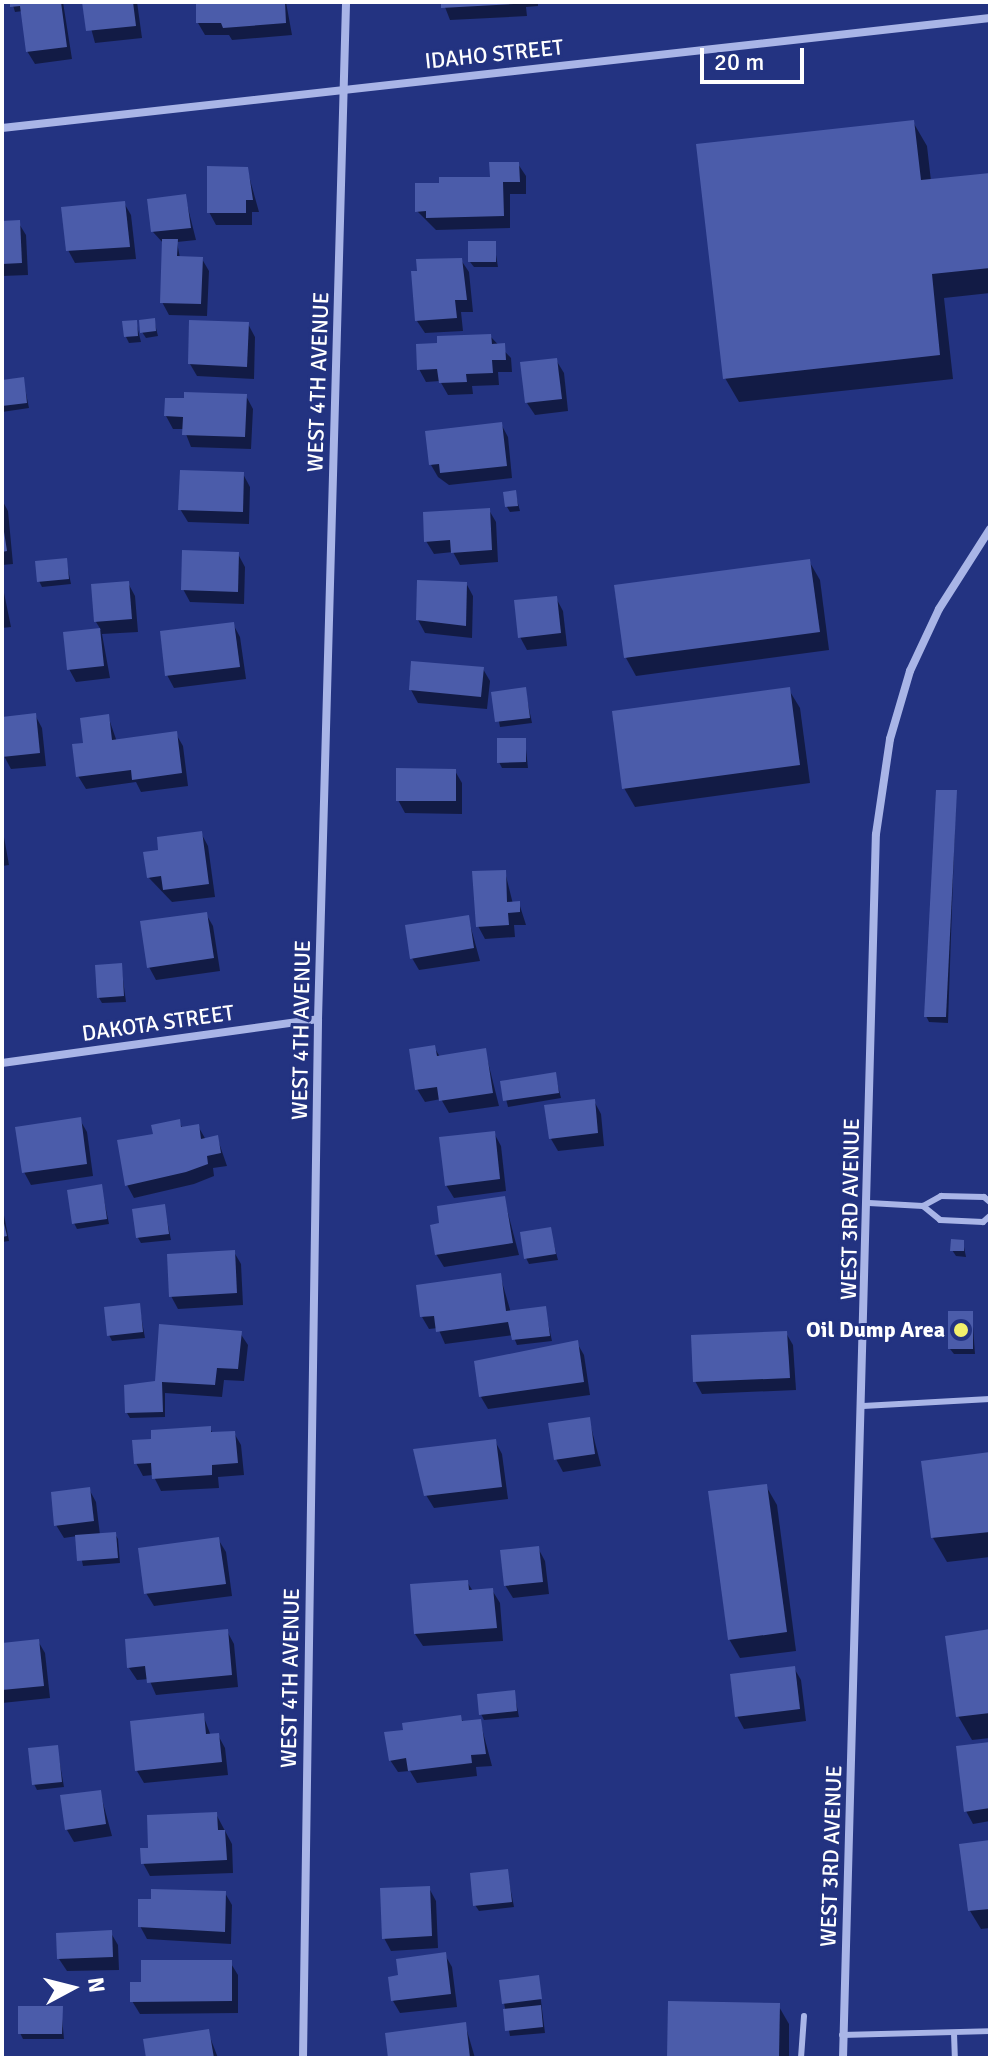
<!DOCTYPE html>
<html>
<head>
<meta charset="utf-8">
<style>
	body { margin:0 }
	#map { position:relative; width:992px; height:2060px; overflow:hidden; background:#233381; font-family:Signika,sans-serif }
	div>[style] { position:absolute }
	.shadow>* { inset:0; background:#0007 }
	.building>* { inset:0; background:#4b5caa }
	.service>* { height:6px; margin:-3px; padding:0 3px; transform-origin:3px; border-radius:3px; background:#a9b5e7 }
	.minor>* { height:8px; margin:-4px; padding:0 4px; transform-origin:4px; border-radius:4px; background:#a9b5e7 }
	.dots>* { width:22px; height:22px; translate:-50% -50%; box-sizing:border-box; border:4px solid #233381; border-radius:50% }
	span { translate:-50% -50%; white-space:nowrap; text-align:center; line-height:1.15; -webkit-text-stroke:6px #233381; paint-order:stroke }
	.street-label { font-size:22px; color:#fff }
	.poi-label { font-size:22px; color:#fff; font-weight:700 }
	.right { translate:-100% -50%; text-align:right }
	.frame { position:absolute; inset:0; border:4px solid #fff; pointer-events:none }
	.north { position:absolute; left:32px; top:1948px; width:80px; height:80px; -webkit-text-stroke:6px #233381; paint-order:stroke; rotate:83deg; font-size:22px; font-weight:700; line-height:32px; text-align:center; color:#fff }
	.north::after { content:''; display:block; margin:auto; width:28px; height:36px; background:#fff; clip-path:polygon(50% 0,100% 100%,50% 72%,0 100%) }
	.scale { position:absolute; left:700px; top:48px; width:104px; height:36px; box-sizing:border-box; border:4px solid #fff; border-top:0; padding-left:10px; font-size:24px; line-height:28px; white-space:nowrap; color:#fff; -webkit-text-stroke:6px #233381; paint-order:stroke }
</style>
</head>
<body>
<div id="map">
	<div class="shadow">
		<i style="clip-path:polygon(12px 2px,63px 2px,72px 59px,35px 64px,27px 51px,23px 11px,15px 12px)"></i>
		<i style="clip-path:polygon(84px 2px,137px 2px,142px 38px,95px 43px)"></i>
		<i style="clip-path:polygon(198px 2px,286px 2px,292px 35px,232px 40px,229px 35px,205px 35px,198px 23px)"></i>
		<i style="clip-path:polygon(443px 2px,538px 2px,538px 6px,526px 7px,527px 16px,450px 20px)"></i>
		<i style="clip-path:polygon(913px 122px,927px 146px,931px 181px,990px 175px,990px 293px,944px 298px,953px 379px,739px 402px,725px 378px)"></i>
		<i style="clip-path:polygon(518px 164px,526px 176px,526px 194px,510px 194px,510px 228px,436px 230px,417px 211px)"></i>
		<i style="clip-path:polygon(247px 169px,259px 212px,252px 212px,252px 225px,216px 225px,209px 212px)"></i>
		<i style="clip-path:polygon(185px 196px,196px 240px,177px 242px,180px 258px,202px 259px,209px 271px,207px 316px,169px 315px,162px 302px,164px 244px,153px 232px)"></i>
		<i style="clip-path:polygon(124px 203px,131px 215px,136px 259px,75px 263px,68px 250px)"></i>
		<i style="clip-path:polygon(18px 222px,26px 235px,28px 275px,2px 276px,2px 223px)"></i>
		<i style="clip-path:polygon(494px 243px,498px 267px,474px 267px,470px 262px)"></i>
		<i style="clip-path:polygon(461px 260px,469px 272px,473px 312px,461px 312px,463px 331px,425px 333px,417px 321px)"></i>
		<i style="clip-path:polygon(154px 320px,158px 336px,146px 338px,142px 332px)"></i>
		<i style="clip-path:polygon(136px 322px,141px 342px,129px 343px,126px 337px)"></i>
		<i style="clip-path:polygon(248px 324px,255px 337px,254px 379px,197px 376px,190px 364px)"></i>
		<i style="clip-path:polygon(490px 336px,511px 358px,512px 372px,498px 372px,499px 385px,472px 386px,473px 394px,448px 395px,440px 381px,426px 382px,419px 369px)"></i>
		<i style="clip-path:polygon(556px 360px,564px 373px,568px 411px,535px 415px,527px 403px)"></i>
		<i style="clip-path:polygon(23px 379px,29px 408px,2px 412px,2px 382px)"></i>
		<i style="clip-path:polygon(246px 396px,253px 409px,251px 449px,191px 447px,184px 429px,173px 429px,166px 416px)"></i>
		<i style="clip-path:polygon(501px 424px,508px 437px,512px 478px,449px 485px,438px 477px,431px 465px)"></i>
		<i style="clip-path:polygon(243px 474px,250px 487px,249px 524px,188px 522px,180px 509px)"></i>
		<i style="clip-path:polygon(515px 492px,520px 511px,510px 512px,507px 507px)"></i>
		<i style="clip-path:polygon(2px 500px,8px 511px,13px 564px,2px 565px)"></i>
		<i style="clip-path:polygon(489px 510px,496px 522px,498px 562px,460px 565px,453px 552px,434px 554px,426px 541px)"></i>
		<i style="clip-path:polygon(238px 554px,245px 567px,244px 604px,190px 602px,183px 589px)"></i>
		<i style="clip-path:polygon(66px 560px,71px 584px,42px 587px,39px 581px)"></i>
		<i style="clip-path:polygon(809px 561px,820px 580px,829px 650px,636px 676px,626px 658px)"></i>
		<i style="clip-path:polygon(2px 583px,11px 627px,2px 628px)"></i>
		<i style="clip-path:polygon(128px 583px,135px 596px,138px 632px,102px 634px,110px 678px,76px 682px,69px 669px,65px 634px,101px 630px,96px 622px)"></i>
		<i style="clip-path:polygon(466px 583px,473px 596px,472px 638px,425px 633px,418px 620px)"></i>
		<i style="clip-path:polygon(556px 598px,563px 611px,567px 646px,527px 650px,520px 637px)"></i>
		<i style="clip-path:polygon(233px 624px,240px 637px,246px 679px,174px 688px,167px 675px)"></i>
		<i style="clip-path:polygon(483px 669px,490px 681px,487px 709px,418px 703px,411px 690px)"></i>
		<i style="clip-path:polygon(525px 689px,532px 723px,500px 727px,494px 694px)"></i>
		<i style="clip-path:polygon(789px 690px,800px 708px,810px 783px,635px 807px,624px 788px)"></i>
		<i style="clip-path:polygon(35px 715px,42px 728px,46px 766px,11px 769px,4px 756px,2px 719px)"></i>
		<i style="clip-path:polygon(108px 716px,117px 742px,176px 734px,183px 746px,188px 786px,141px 792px,136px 782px,86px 789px,78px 776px,85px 744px)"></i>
		<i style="clip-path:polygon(525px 740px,528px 768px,502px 768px,499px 762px)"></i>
		<i style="clip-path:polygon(455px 771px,462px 783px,462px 814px,405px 813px,398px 800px)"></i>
		<i style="clip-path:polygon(956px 792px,948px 1023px,929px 1022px,926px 1016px)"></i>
		<i style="clip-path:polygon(2px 826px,9px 865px,2px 866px)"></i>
		<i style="clip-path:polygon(201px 833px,208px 846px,215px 897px,172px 902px,149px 878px)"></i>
		<i style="clip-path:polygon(505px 872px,513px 904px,519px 903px,526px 925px,514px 925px,515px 937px,485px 939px,478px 926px)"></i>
		<i style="clip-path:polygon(206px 914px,213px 926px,220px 971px,156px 980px,149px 967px)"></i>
		<i style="clip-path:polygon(468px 917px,480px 961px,419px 970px,412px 958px)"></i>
		<i style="clip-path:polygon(121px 965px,126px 1002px,102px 1003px,99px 998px)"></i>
		<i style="clip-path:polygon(434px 1047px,440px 1057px,485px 1050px,499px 1106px,449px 1113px,441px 1099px,425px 1102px,417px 1089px)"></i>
		<i style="clip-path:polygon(555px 1075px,561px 1098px,508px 1107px,502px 1083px)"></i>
		<i style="clip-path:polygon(594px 1101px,601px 1114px,604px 1146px,558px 1151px,551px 1139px)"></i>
		<i style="clip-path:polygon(80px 1120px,87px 1132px,93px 1176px,31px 1185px,24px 1172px)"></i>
		<i style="clip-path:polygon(179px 1122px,183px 1129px,198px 1126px,206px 1140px,217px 1137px,227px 1166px,213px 1168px,214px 1176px,194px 1184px,134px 1198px,127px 1185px,155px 1135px)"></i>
		<i style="clip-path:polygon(494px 1133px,501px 1146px,506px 1191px,454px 1198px,446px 1185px)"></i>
		<i style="clip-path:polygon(101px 1186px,109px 1224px,77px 1229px,74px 1223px)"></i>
		<i style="clip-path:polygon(504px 1198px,519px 1255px,444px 1267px,436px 1254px)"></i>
		<i style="clip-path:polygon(2px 1205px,9px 1241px,2px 1242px)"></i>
		<i style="clip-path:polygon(164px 1206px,171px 1240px,141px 1243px,138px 1238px)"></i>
		<i style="clip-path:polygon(550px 1230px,558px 1260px,529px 1264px,526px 1258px)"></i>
		<i style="clip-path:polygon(963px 1242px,966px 1257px,956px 1256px,952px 1250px)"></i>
		<i style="clip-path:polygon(234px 1252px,241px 1264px,243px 1305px,178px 1309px,171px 1296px)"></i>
		<i style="clip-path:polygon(500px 1275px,511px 1313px,545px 1309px,552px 1341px,517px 1345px,513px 1335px,445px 1344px,438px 1328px,429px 1329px,422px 1317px)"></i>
		<i style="clip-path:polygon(139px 1305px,145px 1338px,112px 1341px,109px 1335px)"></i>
		<i style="clip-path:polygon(972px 1313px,975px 1354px,954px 1354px,950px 1349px)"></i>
		<i style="clip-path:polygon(240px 1333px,248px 1345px,244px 1381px,224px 1380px,222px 1397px,165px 1393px,165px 1417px,130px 1418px,127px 1413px,159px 1384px)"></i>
		<i style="clip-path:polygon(786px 1333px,793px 1345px,796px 1390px,702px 1394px,695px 1381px)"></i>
		<i style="clip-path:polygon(577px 1343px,584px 1355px,590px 1395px,488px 1409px,481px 1397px)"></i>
		<i style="clip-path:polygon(589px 1419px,601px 1466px,563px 1472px,556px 1459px)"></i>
		<i style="clip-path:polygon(210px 1428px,213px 1434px,234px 1433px,241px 1445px,244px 1475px,218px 1477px,219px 1488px,161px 1491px,153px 1475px,143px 1476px,136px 1463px,153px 1441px)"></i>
		<i style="clip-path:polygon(495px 1441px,502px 1454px,508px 1499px,434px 1508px,426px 1495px)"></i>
		<i style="clip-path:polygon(990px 1454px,990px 1557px,947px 1562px,933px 1538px)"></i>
		<i style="clip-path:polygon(766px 1486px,777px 1505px,796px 1651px,740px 1658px,729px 1639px)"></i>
		<i style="clip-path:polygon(89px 1489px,96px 1502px,100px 1535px,115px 1534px,118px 1539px,120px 1563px,83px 1566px,77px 1536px,64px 1538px,56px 1525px)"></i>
		<i style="clip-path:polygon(218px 1539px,226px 1552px,232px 1596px,154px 1606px,146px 1593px)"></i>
		<i style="clip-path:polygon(538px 1548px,545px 1561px,549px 1594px,513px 1598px,505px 1585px)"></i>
		<i style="clip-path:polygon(467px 1582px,473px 1591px,492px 1590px,500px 1603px,503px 1641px,423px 1646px,415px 1634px)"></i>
		<i style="clip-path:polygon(227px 1631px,234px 1644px,238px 1687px,156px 1695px,149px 1679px,137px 1680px,129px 1668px)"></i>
		<i style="clip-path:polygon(990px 1632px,990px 1738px,972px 1740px,958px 1716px)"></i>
		<i style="clip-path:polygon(38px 1641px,45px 1653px,50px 1698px,2px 1703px,2px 1645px)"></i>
		<i style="clip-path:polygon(794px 1668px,801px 1680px,806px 1721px,744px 1729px,737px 1716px)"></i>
		<i style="clip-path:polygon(514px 1692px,519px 1717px,484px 1720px,481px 1714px)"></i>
		<i style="clip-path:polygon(203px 1715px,211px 1736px,218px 1735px,225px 1748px,228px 1775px,144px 1783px,137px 1771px)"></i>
		<i style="clip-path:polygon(460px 1717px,464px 1723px,480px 1721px,492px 1766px,476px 1767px,477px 1776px,417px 1783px,410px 1771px,398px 1772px,390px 1760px)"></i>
		<i style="clip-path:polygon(990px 1744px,990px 1821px,973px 1824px,966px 1811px)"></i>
		<i style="clip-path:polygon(57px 1747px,64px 1787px,37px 1790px,34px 1784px)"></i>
		<i style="clip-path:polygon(100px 1792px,112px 1836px,74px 1842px,67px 1830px)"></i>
		<i style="clip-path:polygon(216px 1814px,232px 1844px,233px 1873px,150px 1876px,143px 1863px,150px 1849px)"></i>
		<i style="clip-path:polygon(990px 1842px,990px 1928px,981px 1929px,970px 1911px)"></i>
		<i style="clip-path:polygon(507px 1871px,514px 1907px,479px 1911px,475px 1905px)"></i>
		<i style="clip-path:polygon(429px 1888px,436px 1901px,438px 1948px,391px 1951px,384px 1938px)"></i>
		<i style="clip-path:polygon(225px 1893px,232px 1905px,231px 1944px,147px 1939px,140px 1926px)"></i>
		<i style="clip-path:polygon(111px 1933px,118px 1945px,119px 1970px,67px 1971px,59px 1959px)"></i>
		<i style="clip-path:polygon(445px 1955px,452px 1967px,457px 2007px,400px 2013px,393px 2001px)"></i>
		<i style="clip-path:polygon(230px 1962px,238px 1975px,238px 2013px,140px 2014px,132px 2001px)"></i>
		<i style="clip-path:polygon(538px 1977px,545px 2033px,510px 2036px,504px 2003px)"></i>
		<i style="clip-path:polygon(778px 2005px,789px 2024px,789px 2058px,669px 2058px)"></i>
		<i style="clip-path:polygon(61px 2008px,64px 2039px,23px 2039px,20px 2033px)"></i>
		<i style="clip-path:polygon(465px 2024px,475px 2058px,390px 2058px)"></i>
		<i style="clip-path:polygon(208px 2032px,218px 2058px,148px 2058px)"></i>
	</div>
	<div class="building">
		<i style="clip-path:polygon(10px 2px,61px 2px,67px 47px,26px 52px,20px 6px,10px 7px)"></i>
		<i style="clip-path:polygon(82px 2px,133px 2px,136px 26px,86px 31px)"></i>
		<i style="clip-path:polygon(196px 2px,285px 2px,286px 23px,223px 28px,221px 23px,196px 23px)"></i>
		<i style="clip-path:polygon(441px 2px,514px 2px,514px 4px,441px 8px)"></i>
		<i style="clip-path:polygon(914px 120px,921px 180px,990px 173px,990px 268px,932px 274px,940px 355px,723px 379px,696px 144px)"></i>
		<i style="clip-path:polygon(489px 162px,519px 162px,520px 182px,503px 182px,504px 216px,426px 218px,426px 211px,415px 212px,415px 183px,439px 183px,439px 177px,490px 177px)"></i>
		<i style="clip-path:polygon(207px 166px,248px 167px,253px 200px,246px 200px,246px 213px,207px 213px)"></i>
		<i style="clip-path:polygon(186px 194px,191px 228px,151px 232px,147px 199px)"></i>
		<i style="clip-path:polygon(125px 201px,130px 247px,66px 251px,61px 207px)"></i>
		<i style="clip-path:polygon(20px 220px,22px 263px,2px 264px,2px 221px)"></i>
		<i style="clip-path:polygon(162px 239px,178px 239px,177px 256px,203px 257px,201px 304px,160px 303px)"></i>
		<i style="clip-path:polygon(468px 241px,496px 241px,496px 262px,468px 262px)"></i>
		<i style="clip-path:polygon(462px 258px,467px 300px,455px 300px,457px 318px,415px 321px,411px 271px,417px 271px,416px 259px)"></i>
		<i style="clip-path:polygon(155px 318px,156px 331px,140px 333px,139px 320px)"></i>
		<i style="clip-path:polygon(137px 320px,138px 336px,124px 337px,122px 321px)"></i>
		<i style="clip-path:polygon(189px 320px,249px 322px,247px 367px,188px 364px)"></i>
		<i style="clip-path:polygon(491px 334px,492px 344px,505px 343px,506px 360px,492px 360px,493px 373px,466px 374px,467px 382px,439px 383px,437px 369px,417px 370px,416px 344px,437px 343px,437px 336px)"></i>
		<i style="clip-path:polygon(557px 358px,562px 399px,525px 403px,520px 362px)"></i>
		<i style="clip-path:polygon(24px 377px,27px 403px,2px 406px,2px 380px)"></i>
		<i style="clip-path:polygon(184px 392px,247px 394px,245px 437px,182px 435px,183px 417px,164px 416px,165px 398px,184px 398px)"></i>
		<i style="clip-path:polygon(502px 422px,507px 466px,440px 473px,439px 464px,429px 465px,425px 431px)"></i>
		<i style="clip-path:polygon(180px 470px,244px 472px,243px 512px,178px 510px)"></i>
		<i style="clip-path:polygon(516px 490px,518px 506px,505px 507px,503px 492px)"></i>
		<i style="clip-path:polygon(490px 508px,492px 550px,451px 553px,450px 540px,424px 542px,423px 512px)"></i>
		<i style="clip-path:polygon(2px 519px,7px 551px,2px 552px)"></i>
		<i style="clip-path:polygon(182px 550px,239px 552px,238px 592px,181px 590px)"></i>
		<i style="clip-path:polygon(67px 558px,69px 579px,37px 582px,35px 561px)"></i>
		<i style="clip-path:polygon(810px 559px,820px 632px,624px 658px,614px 585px)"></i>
		<i style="clip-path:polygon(417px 580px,467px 582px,466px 626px,416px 620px)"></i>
		<i style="clip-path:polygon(129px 581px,132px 619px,94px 622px,91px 584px)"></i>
		<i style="clip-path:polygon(557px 596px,561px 633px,518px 638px,514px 600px)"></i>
		<i style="clip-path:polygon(234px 622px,240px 667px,165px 676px,160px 631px)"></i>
		<i style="clip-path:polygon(100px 628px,104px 666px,67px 670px,63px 632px)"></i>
		<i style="clip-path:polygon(411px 661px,484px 667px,481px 697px,409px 690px)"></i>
		<i style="clip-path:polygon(526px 687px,530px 718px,495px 722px,491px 692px)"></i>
		<i style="clip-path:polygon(790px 687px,800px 765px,622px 789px,612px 711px)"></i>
		<i style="clip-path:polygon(36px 713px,40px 753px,2px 757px,2px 717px)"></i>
		<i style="clip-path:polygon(109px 714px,112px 740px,177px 731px,182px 773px,132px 780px,131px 770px,76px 777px,72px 744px,83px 743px,80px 718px)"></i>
		<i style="clip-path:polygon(497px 738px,526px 738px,526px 762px,497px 763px)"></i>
		<i style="clip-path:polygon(396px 768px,456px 769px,456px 801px,396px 801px)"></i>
		<i style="clip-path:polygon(936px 790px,957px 790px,946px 1017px,924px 1017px)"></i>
		<i style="clip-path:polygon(202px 831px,209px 884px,163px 890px,161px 876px,147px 878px,143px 852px,158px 850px,157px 837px)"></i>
		<i style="clip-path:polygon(506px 870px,507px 902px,520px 901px,520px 912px,508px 913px,509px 925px,476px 927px,472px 871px)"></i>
		<i style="clip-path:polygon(207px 912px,214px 958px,147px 968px,140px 921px)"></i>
		<i style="clip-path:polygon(469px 915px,474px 948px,410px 959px,405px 925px)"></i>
		<i style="clip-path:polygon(122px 963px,124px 996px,97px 998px,95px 965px)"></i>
		<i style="clip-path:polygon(435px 1045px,437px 1056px,486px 1048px,493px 1093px,439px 1101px,437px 1087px,415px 1090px,409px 1049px)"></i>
		<i style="clip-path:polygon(556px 1072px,559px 1093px,503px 1101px,500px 1081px)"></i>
		<i style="clip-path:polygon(595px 1099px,598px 1133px,549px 1139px,544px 1105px)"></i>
		<i style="clip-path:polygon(81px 1117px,87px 1164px,22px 1173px,15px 1127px)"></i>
		<i style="clip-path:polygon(180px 1119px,181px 1127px,199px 1124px,201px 1139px,218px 1135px,221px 1153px,207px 1156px,208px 1164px,186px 1172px,125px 1186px,117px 1140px,153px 1134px,151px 1125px)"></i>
		<i style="clip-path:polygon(495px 1131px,500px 1179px,445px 1186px,439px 1137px)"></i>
		<i style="clip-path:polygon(102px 1184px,107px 1219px,72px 1224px,67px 1190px)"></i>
		<i style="clip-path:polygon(505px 1196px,513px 1243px,435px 1255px,430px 1225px,439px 1223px,437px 1206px)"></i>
		<i style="clip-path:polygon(165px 1204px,169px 1234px,136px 1238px,132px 1209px)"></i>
		<i style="clip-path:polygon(2px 1215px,7px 1236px,2px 1237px)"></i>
		<i style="clip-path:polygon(551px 1227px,556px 1254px,524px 1259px,520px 1232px)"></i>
		<i style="clip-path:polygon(951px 1239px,964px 1240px,964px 1251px,950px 1251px)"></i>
		<i style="clip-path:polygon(235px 1250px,237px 1293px,169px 1297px,167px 1254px)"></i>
		<i style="clip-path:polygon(501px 1273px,506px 1311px,546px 1306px,550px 1336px,512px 1340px,508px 1322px,436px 1332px,434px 1316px,420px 1317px,416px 1285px)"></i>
		<i style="clip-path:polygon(140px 1303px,143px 1332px,107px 1336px,104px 1307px)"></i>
		<i style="clip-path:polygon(948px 1311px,973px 1311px,973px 1349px,948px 1349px)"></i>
		<i style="clip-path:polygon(159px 1324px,242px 1331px,238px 1369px,217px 1368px,215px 1385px,162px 1382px,163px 1412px,125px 1413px,124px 1385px,155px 1381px)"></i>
		<i style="clip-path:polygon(787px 1331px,790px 1378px,693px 1382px,691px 1335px)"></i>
		<i style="clip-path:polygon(578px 1340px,584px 1382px,479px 1397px,474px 1361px)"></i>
		<i style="clip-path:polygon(590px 1417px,595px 1454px,554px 1460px,548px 1423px)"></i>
		<i style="clip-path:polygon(211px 1426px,211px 1432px,235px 1431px,238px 1463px,212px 1465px,212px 1475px,152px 1479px,151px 1463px,134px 1464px,132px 1440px,151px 1439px,151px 1430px)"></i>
		<i style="clip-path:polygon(496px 1439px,502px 1487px,424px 1496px,413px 1449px)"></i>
		<i style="clip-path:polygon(990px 1452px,990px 1532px,931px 1538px,921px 1461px)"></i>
		<i style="clip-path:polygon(767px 1484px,787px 1632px,728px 1640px,708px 1491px)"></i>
		<i style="clip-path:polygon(90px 1487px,94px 1521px,54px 1526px,51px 1492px)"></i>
		<i style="clip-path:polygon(116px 1532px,118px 1558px,77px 1561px,75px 1535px)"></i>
		<i style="clip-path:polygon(219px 1537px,226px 1584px,144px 1594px,138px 1548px)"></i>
		<i style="clip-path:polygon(539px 1546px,543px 1582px,504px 1586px,500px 1550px)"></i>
		<i style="clip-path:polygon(468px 1580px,469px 1590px,493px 1588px,497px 1628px,414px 1634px,410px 1584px)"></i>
		<i style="clip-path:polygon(228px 1629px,232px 1675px,147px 1683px,145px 1666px,127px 1668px,125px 1639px)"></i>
		<i style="clip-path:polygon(990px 1629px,990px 1713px,956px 1717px,945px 1636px)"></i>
		<i style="clip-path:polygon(39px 1639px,44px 1686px,2px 1690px,2px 1643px)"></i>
		<i style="clip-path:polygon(795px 1666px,800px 1709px,735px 1717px,730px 1674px)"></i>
		<i style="clip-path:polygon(515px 1690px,517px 1711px,479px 1715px,477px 1694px)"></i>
		<i style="clip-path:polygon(204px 1713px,206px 1734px,219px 1733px,222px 1762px,135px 1771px,130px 1721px)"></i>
		<i style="clip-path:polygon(461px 1715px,462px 1721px,481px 1719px,486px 1754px,471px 1755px,472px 1763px,408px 1771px,406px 1758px,389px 1761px,384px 1732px,403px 1730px,402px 1723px)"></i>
		<i style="clip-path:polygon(990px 1742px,990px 1808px,964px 1812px,956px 1746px)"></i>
		<i style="clip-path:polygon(58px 1745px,62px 1782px,32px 1785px,28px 1748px)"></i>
		<i style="clip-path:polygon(101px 1790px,106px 1824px,65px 1830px,60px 1795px)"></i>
		<i style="clip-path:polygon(217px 1812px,218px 1830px,225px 1830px,227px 1860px,141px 1864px,140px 1848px,148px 1848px,147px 1815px)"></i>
		<i style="clip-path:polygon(990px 1840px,990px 1909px,968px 1911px,959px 1844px)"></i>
		<i style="clip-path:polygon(508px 1869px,512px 1902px,473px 1906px,470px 1873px)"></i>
		<i style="clip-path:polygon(430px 1886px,432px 1936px,382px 1939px,380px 1888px)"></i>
		<i style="clip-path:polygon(151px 1889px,226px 1891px,225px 1932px,138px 1927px,138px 1899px,151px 1899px)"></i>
		<i style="clip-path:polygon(112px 1930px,113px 1957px,57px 1959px,56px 1933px)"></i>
		<i style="clip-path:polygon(446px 1952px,451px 1994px,391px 2001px,388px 1977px,398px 1975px,396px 1959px)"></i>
		<i style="clip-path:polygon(141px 1960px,232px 1960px,232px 2001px,130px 2002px,130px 1982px,141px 1982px)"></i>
		<i style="clip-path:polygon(539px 1975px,542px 1999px,502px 2004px,499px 1980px)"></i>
		<i style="clip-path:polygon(668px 2001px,780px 2003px,779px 2058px,667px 2058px)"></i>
		<i style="clip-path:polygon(541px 2005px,543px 2027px,505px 2031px,503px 2009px)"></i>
		<i style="clip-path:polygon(18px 2006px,63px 2006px,62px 2034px,18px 2034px)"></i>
		<i style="clip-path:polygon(466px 2022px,470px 2058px,388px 2058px,385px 2033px)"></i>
		<i style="clip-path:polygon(209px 2029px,214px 2058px,146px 2058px,143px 2039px)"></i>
	</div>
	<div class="service">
		<i style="left:869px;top:1203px;width:54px;rotate:3.2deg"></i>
		<i style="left:923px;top:1206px;width:21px;rotate:-29deg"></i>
		<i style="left:941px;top:1196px;width:43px;rotate:1.3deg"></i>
		<i style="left:984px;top:1197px;width:8px;rotate:40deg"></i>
		<i style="left:923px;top:1206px;width:22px;rotate:39deg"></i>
		<i style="left:940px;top:1220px;width:43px;rotate:2.7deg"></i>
		<i style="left:983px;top:1222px;width:9px;rotate:-41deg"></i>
		<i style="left:863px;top:1406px;width:127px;rotate:-3.2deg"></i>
		<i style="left:954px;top:2033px;width:25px;rotate:88deg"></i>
		<i style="left:842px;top:2035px;width:148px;rotate:-1.5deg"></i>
		<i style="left:801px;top:2058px;width:42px;rotate:-85.9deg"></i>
	</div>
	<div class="minor">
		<i style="left:2px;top:128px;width:994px;rotate:-6.35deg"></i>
		<i style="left:2px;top:1063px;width:319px;rotate:-7.9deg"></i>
		<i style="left:303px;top:2058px;width:1039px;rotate:-89.17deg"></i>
		<i style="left:318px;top:1019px;width:1017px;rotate:-88.42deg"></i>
		<i style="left:843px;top:2058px;width:1224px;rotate:-88.46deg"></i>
		<i style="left:876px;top:834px;width:96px;rotate:-81.6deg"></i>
		<i style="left:890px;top:739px;width:71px;rotate:-73.6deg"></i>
		<i style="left:910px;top:671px;width:68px;rotate:-64.9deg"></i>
		<i style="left:939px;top:609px;width:95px;rotate:-57.5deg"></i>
	</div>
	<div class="dots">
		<i style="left:961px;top:1330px;background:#f2f06c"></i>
	</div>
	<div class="street-label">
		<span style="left:494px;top:54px;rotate:-6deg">IDAHO STREET</span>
		<span style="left:318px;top:382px;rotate:-88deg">WEST 4TH AVENUE</span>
		<span style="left:158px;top:1023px;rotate:-8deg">DAKOTA STREET</span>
		<span style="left:301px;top:1030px;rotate:-89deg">WEST 4TH AVENUE</span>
		<span style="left:850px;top:1209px;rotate:-89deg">WEST 3RD AVENUE</span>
		<span style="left:290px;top:1678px;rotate:-89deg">WEST 4TH AVENUE</span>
		<span style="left:831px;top:1856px;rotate:-88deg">WEST 3RD AVENUE</span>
	</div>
	<div class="poi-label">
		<span class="right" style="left:945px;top:1330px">Oil Dump Area</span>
	</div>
	<div class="frame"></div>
	<div class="north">N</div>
	<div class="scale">20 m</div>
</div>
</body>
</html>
